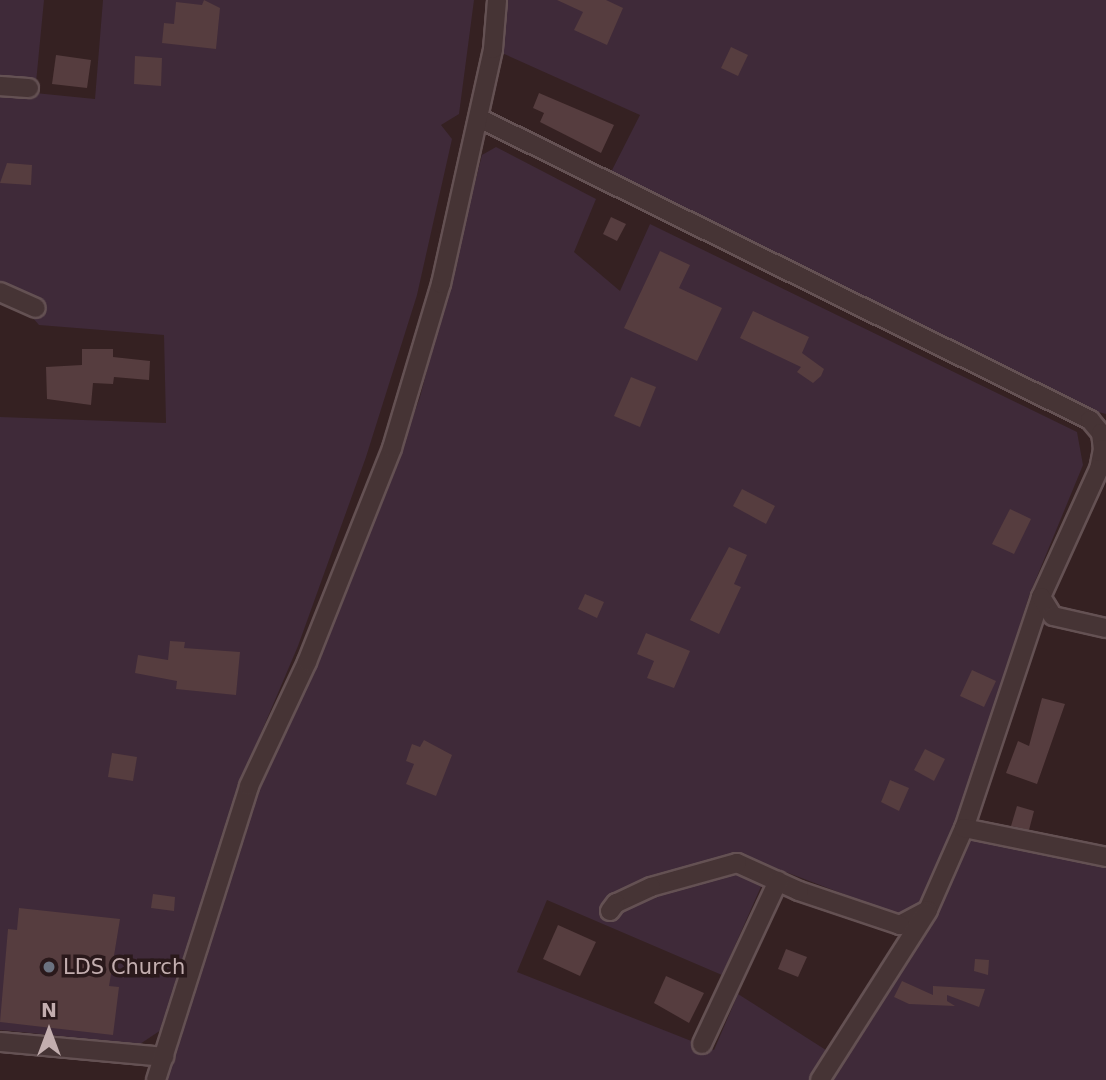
<!DOCTYPE html>
<html>
<head>
<meta charset="utf-8">
<style>
	body { margin:0 }
	#map { position:relative; width:1106px; height:1080px; overflow:hidden; background:#352122; font-family:"DejaVu Sans",sans-serif }
	div>[style] { position:absolute }
	.green>* { inset:0; background:#3f2a39 }
	.building>* { inset:0; background:#563d3f }
	.roads { filter:drop-shadow(2px 0 #645153) drop-shadow(-2px 0 #645153) drop-shadow(0 2px #645153) drop-shadow(0 -2px #645153) }
	.minor>* { height:18px; margin:-9px; padding:0 9px; transform-origin:9px; border-radius:9px; background:#463435 }
	.dots>* { width:19px; height:19px; translate:-50% -50%; box-sizing:border-box; border:4px solid #2a191b; border-radius:50% }
	span { translate:-50% -50%; white-space:nowrap; text-align:center; line-height:1.15; -webkit-text-stroke:7px #2a191b; paint-order:stroke }
	.poi-label { font-size:21px; color:#c3aeaf }
	.left { translate:0 -50%; text-align:left }
	.north { position:absolute; left:14px; top:996px; width:70px; height:70px; -webkit-text-stroke:5px #2a191b; paint-order:stroke; rotate:0deg; font-size:19px; font-weight:700; line-height:28px; text-align:center; color:#c3aeaf }
	.north::after { content:''; display:block; margin:auto; width:24px; height:32px; background:#c3aeaf; clip-path:polygon(50% 0,100% 100%,50% 72%,0 100%) }
</style>
</head>
<body>
<div id="map">
	<div class="green">
		<i style="clip-path:polygon(0 0,44px 0,35px 93px,95px 99px,103px 0,474px 0,459px 114px,441px 125px,452px 139px,417px 295px,366px 457px,298px 646px,241px 780px,161px 1030px,140px 1044px,0 1030px,0 417px,166px 423px,164px 335px,39px 325px,20px 303px,0 297px)"></i>
		<i style="clip-path:polygon(504px 0,1106px 0,1106px 414px,1087px 409px,608px 178px,640px 115px,502px 53px)"></i>
		<i style="clip-path:polygon(496px 147px,596px 199px,574px 252px,620px 291px,650px 224px,1077px 432px,1083px 465px,1029px 596px,958px 824px,923px 907px,901px 916px,770px 866px,722px 975px,547px 900px,517px 972px,714px 1050px,738px 994px,829px 1052px,811px 1080px,167px 1080px,258px 790px,387px 486px,420px 397px,482px 155px)"></i>
		<i style="clip-path:polygon(982px 838px,1106px 860px,1106px 1080px,832px 1080px,904px 968px,970px 840px)"></i>
	</div>
	<div class="building">
		<i style="clip-path:polygon(204px 0,220px 8px,216px 49px,162px 43px,164px 23px,174px 24px,176px 2px,202px 5px)"></i>
		<i style="clip-path:polygon(557px 0,606px 0,623px 8px,607px 45px,574px 30px,583px 12px)"></i>
		<i style="clip-path:polygon(731px 47px,748px 55px,738px 76px,721px 68px)"></i>
		<i style="clip-path:polygon(56px 55px,91px 60px,87px 88px,52px 84px)"></i>
		<i style="clip-path:polygon(135px 56px,162px 58px,161px 86px,134px 84px)"></i>
		<i style="clip-path:polygon(539px 93px,614px 125px,601px 153px,540px 122px,544px 113px,533px 108px)"></i>
		<i style="clip-path:polygon(7px 163px,32px 165px,31px 185px,0 183px)"></i>
		<i style="clip-path:polygon(611px 217px,626px 224px,617px 241px,603px 234px)"></i>
		<i style="clip-path:polygon(660px 251px,690px 265px,679px 288px,722px 308px,697px 361px,624px 328px)"></i>
		<i style="clip-path:polygon(753px 311px,809px 337px,802px 353px,824px 369px,821px 376px,813px 383px,797px 372px,801px 367px,740px 338px)"></i>
		<i style="clip-path:polygon(82px 349px,113px 349px,113px 357px,150px 361px,149px 380px,114px 377px,113px 384px,93px 383px,91px 405px,47px 399px,46px 367px,82px 365px)"></i>
		<i style="clip-path:polygon(631px 377px,656px 387px,640px 427px,614px 416px)"></i>
		<i style="clip-path:polygon(742px 489px,775px 506px,766px 524px,733px 506px)"></i>
		<i style="clip-path:polygon(1010px 509px,1031px 519px,1014px 554px,992px 544px)"></i>
		<i style="clip-path:polygon(729px 547px,747px 555px,734px 584px,741px 587px,719px 634px,690px 620px)"></i>
		<i style="clip-path:polygon(585px 594px,604px 602px,597px 618px,578px 609px)"></i>
		<i style="clip-path:polygon(646px 633px,690px 651px,674px 688px,647px 678px,654px 661px,637px 654px)"></i>
		<i style="clip-path:polygon(170px 641px,185px 642px,184px 648px,240px 652px,236px 695px,176px 689px,177px 681px,135px 673px,138px 655px,168px 660px)"></i>
		<i style="clip-path:polygon(972px 670px,996px 681px,984px 707px,960px 696px)"></i>
		<i style="clip-path:polygon(1042px 698px,1065px 704px,1037px 784px,1006px 773px,1018px 741px,1029px 746px)"></i>
		<i style="clip-path:polygon(424px 740px,452px 755px,436px 796px,406px 784px,414px 764px,406px 761px,412px 744px,420px 747px)"></i>
		<i style="clip-path:polygon(925px 749px,945px 759px,934px 781px,914px 770px)"></i>
		<i style="clip-path:polygon(112px 753px,137px 757px,133px 781px,108px 777px)"></i>
		<i style="clip-path:polygon(890px 780px,909px 788px,899px 811px,881px 802px)"></i>
		<i style="clip-path:polygon(1017px 806px,1034px 811px,1029px 830px,1011px 826px)"></i>
		<i style="clip-path:polygon(153px 894px,175px 897px,174px 911px,151px 908px)"></i>
		<i style="clip-path:polygon(19px 908px,120px 919px,109px 986px,119px 987px,113px 1035px,0 1022px,8px 929px,17px 930px)"></i>
		<i style="clip-path:polygon(558px 925px,596px 942px,580px 976px,543px 959px)"></i>
		<i style="clip-path:polygon(786px 949px,807px 957px,798px 977px,778px 969px)"></i>
		<i style="clip-path:polygon(975px 959px,989px 960px,988px 975px,974px 971px)"></i>
		<i style="clip-path:polygon(666px 976px,704px 993px,689px 1023px,654px 1003px)"></i>
		<i style="clip-path:polygon(902px 981px,933px 995px,933px 986px,985px 989px,979px 1007px,947px 995px,947px 1001px,955px 1006px,909px 1004px,894px 997px)"></i>
	</div>
	<div class="roads">
		<div class="minor">
			<i style="left:0;top:86px;width:29px;rotate:4deg"></i>
			<i style="left:479px;top:118px;width:682px;rotate:26.3deg"></i>
			<i style="left:1090px;top:420px;width:17px;rotate:50deg"></i>
			<i style="left:1101px;top:433px;width:16px;rotate:83deg"></i>
			<i style="left:1103px;top:449px;width:20px;rotate:101deg"></i>
			<i style="left:1099px;top:469px;width:141px;rotate:114.4deg"></i>
			<i style="left:1041px;top:597px;width:243px;rotate:108.4deg"></i>
			<i style="left:964px;top:828px;width:90px;rotate:113.7deg"></i>
			<i style="left:928px;top:910px;width:32px;rotate:152deg"></i>
			<i style="left:900px;top:925px;width:107px;rotate:-161.4deg"></i>
			<i style="left:799px;top:891px;width:68px;rotate:-155.7deg"></i>
			<i style="left:737px;top:863px;width:89px;rotate:164.4deg"></i>
			<i style="left:651px;top:887px;width:38px;rotate:155deg"></i>
			<i style="left:616px;top:903px;width:10px;rotate:127deg"></i>
			<i style="left:0;top:292px;width:39px;rotate:24deg"></i>
			<i style="left:1041px;top:597px;width:22px;rotate:58deg"></i>
			<i style="left:1053px;top:616px;width:54px;rotate:12.8deg"></i>
			<i style="left:964px;top:828px;width:145px;rotate:11.5deg"></i>
			<i style="left:0;top:1042px;width:165px;rotate:5.2deg"></i>
			<i style="left:702px;top:1044px;width:180px;rotate:-65deg"></i>
			<i style="left:156px;top:1080px;width:308px;rotate:-72.4deg"></i>
			<i style="left:249px;top:786px;width:137px;rotate:-64.9deg"></i>
			<i style="left:307px;top:662px;width:230px;rotate:-68.3deg"></i>
			<i style="left:392px;top:448px;width:171px;rotate:-73.4deg"></i>
			<i style="left:441px;top:284px;width:241px;rotate:-77.5deg"></i>
			<i style="left:493px;top:49px;width:49px;rotate:-85.3deg"></i>
			<i style="left:820px;top:1080px;width:199px;rotate:-57.5deg"></i>
		</div>
	</div>
	<div class="dots">
		<i style="left:49px;top:967px;background:#6b7280"></i>
	</div>
	<div class="poi-label">
		<span class="left" style="left:63px;top:967px">LDS Church</span>
	</div>
	<div class="north">N</div>
</div>
</body>
</html>
